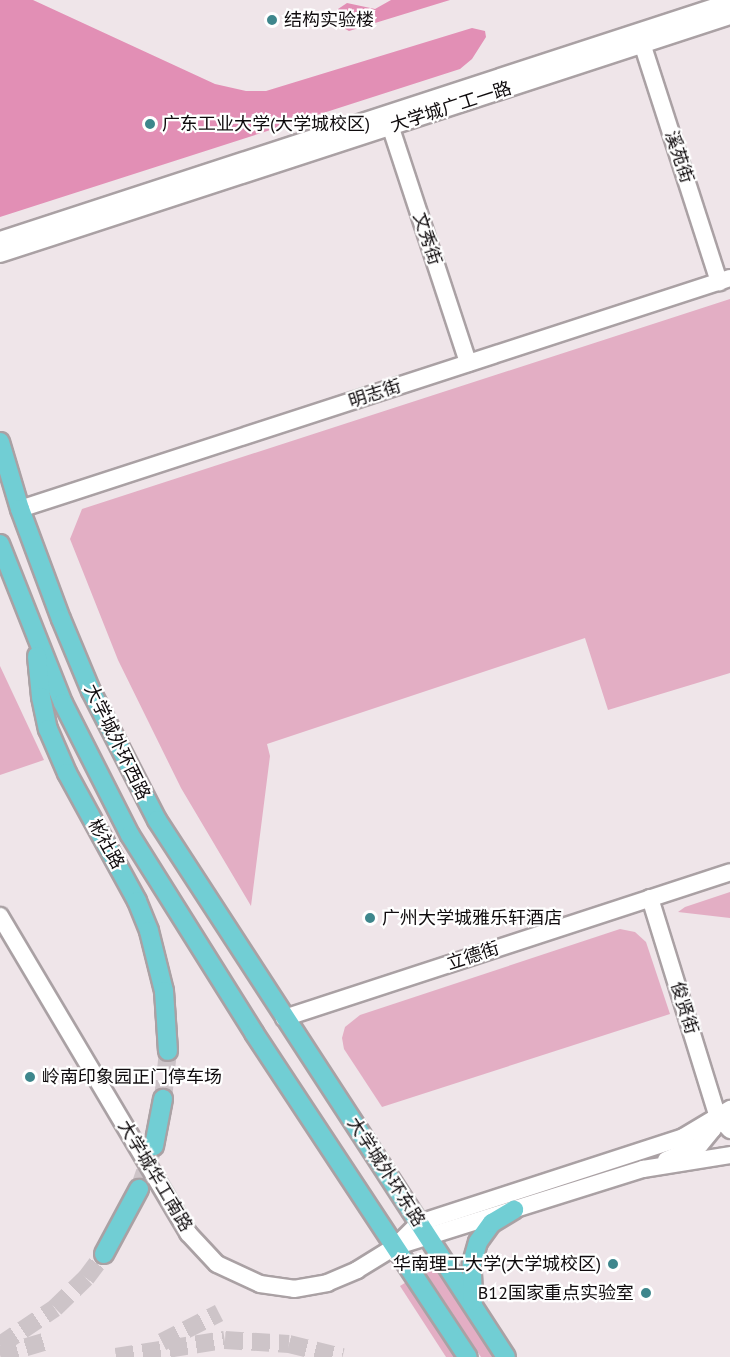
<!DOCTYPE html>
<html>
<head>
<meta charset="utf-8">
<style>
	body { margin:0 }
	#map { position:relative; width:730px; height:1357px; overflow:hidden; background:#efe5e9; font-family:"PT Sans","Noto Sans SC",sans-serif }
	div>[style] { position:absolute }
	.green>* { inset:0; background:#e3aec4 }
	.forest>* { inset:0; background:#e28fb5 }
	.primary-tunnel>* { height:18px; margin-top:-9px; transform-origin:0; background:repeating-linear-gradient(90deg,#cdc4c8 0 18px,transparent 0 27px) }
	.roads { filter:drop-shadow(2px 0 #aaa1a4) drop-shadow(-2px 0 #aaa1a4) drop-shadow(0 2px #aaa1a4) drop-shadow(0 -2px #aaa1a4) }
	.secondary>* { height:16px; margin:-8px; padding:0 8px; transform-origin:8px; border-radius:8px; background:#fff }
	.primary>* { height:18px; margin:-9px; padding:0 9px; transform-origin:9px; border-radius:9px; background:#71ced4 }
	.dots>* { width:16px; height:16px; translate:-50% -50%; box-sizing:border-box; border:3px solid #fff; border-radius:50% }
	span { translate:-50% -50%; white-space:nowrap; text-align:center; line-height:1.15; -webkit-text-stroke:4.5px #fff; paint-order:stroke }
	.poi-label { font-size:18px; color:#0f0b0d }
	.left { translate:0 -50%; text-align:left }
	.right { translate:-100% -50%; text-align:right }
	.street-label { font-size:18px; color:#0f0b0d }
</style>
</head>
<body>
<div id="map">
	<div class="green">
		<i style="clip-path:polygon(730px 299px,730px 673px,608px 710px,585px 638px,267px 744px,270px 756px,251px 906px,181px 788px,118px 660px,70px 539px,82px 509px)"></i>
		<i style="clip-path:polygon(0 666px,44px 760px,0 775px)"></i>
		<i style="clip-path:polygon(730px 892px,730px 918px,678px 912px,685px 907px)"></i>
		<i style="clip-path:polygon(620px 929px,635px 932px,646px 942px,670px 1014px,382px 1107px,344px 1049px,342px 1038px,345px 1027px,360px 1015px)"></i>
		<i style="clip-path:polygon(431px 1267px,437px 1270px,494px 1357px,481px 1357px,427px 1275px,427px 1270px)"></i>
		<i style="clip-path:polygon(408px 1281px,458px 1357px,446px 1357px,400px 1286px)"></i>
	</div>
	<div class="forest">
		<i style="clip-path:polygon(0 0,33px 0,215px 84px,246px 91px,266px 91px,472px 28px,485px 31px,486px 37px,472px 59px,460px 69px,0 217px)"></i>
		<i style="clip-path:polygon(391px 0,450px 0,349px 31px,336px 24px,338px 9px,347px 3px,375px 9px)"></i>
	</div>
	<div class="primary-tunnel">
		<i style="left:163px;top:1099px;width:48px;rotate:-84.1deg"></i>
		<i style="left:139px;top:1189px;width:46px;rotate:-70.8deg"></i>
		<i style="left:162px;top:1342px;width:64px;rotate:-27deg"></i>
		<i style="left:0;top:1345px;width:66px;rotate:-33.9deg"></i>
		<i style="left:55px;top:1308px;width:43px;rotate:-44.1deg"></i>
		<i style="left:86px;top:1278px;width:30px;rotate:-53deg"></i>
		<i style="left:0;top:1355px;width:52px;rotate:-16.7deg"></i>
		<i style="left:116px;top:1357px;width:110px;rotate:-8.9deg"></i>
		<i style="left:225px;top:1340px;width:64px;rotate:3.6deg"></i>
		<i style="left:289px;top:1344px;width:55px;rotate:13.8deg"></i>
	</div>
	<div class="roads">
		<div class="secondary">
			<i style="left:639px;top:34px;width:261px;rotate:72.1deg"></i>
			<i style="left:387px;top:116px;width:260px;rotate:71.8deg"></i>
			<i style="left:0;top:240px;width:768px;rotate:-18.06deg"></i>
			<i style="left:0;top:254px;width:768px;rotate:-18.06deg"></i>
			<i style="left:20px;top:509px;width:747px;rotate:-18.02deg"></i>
			<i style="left:650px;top:898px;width:229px;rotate:72.8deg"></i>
			<i style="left:718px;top:1117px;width:18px;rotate:47deg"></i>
			<i style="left:0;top:916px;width:369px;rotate:59.3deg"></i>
			<i style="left:188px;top:1233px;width:42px;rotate:46.9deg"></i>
			<i style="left:217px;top:1264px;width:47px;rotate:24.9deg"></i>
			<i style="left:260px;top:1284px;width:34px;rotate:8deg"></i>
			<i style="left:294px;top:1289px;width:34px;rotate:-10deg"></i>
			<i style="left:327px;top:1283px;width:33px;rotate:-23deg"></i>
			<i style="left:357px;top:1270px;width:46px;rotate:-31.6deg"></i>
			<i style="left:396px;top:1246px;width:33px;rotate:-45deg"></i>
			<i style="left:419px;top:1223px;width:278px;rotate:-18deg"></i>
			<i style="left:683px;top:1137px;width:55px;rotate:-30.8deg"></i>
			<i style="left:284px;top:1018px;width:469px;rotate:-18.1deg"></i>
			<i style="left:666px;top:1160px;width:37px;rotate:-24deg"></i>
			<i style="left:700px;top:1145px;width:21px;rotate:-51deg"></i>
			<i style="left:713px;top:1129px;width:12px;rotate:-66deg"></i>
			<i style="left:397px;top:1246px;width:258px;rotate:-17.4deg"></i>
			<i style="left:643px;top:1169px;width:88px;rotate:-9.1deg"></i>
		</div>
		<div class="primary">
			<i style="left:0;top:442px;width:70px;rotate:73.4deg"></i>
			<i style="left:20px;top:509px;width:117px;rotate:69.6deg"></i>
			<i style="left:61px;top:619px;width:78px;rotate:67.4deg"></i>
			<i style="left:91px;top:691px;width:145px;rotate:62.9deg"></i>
			<i style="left:157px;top:820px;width:640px;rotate:56.98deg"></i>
			<i style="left:0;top:544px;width:171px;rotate:68.4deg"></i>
			<i style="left:63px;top:703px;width:148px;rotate:63.1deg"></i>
			<i style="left:130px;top:835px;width:234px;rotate:57.9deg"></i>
			<i style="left:254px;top:1033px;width:388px;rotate:56.6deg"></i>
			<i style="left:37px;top:656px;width:41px;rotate:84.4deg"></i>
			<i style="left:41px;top:697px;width:33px;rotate:78deg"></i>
			<i style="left:48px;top:729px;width:48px;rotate:66.6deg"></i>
			<i style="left:67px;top:773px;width:146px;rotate:61.3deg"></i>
			<i style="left:137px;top:901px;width:32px;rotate:68deg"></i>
			<i style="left:149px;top:931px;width:62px;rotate:76deg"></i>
			<i style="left:164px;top:991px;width:60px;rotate:86.2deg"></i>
			<i style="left:154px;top:1146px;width:48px;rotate:-79.2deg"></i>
			<i style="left:104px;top:1254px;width:74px;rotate:-61.7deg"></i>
			<i style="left:473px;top:1301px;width:38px;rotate:-92deg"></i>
			<i style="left:472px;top:1263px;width:22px;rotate:-74deg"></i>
			<i style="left:478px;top:1242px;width:24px;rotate:-54deg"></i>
			<i style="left:492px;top:1223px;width:26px;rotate:-31deg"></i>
		</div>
	</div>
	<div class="dots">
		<i style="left:272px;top:20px;background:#3e868c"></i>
		<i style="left:150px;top:124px;background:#3e868c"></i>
		<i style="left:370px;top:918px;background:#3e868c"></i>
		<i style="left:30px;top:1077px;background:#3e868c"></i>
		<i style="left:613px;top:1264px;background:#3e868c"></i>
		<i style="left:646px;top:1293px;background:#3e868c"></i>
	</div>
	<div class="poi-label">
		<span class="left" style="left:284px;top:20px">结构实验楼</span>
		<span class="left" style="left:162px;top:124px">广东工业大学(大学城校区)</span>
		<span class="left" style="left:382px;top:918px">广州大学城雅乐轩酒店</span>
		<span class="left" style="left:42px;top:1077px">岭南印象园正门停车场</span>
		<span class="right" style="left:601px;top:1264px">华南理工大学(大学城校区)</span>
		<span class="right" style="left:634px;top:1293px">B12国家重点实验室</span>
	</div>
	<div class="street-label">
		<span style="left:451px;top:107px;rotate:-18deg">大学城广工一路</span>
		<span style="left:679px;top:157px;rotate:72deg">溪苑街</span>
		<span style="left:427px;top:239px;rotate:72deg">文秀街</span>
		<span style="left:375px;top:394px;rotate:-18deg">明志街</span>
		<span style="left:117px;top:742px;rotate:64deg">大学城外环西路</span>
		<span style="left:106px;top:844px;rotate:61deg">彬社路</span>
		<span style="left:473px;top:956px;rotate:-18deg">立德街</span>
		<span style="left:684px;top:1008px;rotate:73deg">俊贤街</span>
		<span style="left:386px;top:1172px;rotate:57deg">大学城外环东路</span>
		<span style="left:155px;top:1176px;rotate:59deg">大学城华工南路</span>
	</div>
</div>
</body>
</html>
